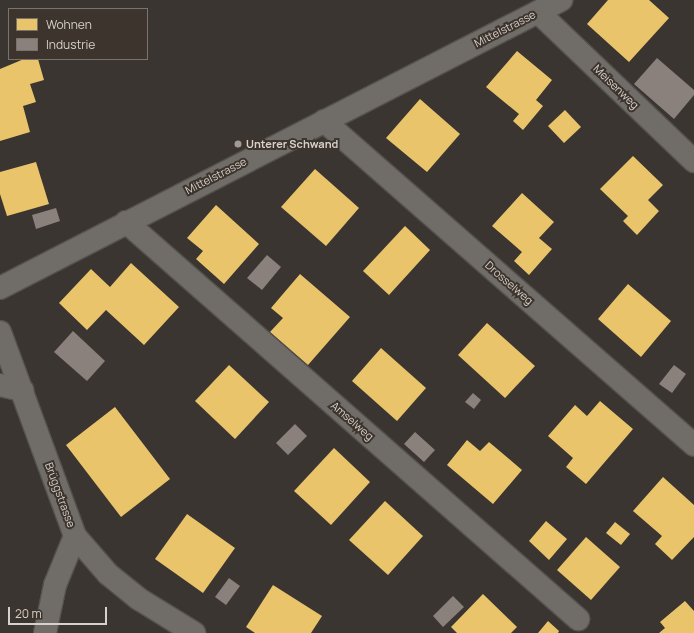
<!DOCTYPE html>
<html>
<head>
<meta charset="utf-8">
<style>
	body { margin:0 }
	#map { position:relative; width:694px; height:633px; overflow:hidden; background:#3a3530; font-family:Manrope,sans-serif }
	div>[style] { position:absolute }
	.homes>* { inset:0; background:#e9c46a }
	.industry>* { inset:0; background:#8a817c }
	.roads { filter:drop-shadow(1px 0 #55514d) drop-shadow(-1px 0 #55514d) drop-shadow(0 1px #55514d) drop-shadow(0 -1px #55514d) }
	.minor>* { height:22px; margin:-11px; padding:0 11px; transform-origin:11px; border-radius:11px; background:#706c67 }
	.dots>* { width:11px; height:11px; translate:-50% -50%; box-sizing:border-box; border:2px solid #3d342d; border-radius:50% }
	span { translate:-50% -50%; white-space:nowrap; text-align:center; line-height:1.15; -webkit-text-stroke:4px #3d342d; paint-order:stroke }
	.street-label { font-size:11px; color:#d6d1cc }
	.poi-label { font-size:11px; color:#d6d1cc; font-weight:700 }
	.left { translate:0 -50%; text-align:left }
	.legend { position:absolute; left:8px; top:8px; width:140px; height:52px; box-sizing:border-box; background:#3d342d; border:1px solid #7a736d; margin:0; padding:5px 7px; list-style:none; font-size:12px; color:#d6d1cc }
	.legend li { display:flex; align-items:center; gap:8px; height:20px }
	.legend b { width:20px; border:1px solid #7a736d }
	.scale { position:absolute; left:8px; top:607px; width:99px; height:18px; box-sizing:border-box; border:2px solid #d6d1cc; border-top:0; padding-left:5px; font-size:12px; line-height:14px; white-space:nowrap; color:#d6d1cc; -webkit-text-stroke:3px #3d342d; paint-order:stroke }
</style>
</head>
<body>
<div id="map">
	<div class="homes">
		<i style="clip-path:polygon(608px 0,649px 0,669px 18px,629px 62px,587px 24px)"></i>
		<i style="clip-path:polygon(517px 51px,552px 80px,536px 100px,543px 106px,523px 130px,513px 121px,519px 114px,486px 87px)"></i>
		<i style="clip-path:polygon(24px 59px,38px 59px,44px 80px,30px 84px,36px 102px,23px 106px,30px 132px,0 141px,0 69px)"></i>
		<i style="clip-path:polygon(420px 99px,460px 134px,427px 172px,386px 138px)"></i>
		<i style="clip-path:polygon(565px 110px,581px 127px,564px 143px,548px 126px)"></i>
		<i style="clip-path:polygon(633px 156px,663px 185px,648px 200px,659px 211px,637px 235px,623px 221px,628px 216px,600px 189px)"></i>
		<i style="clip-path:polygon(36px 162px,49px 204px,7px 216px,0 194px,0 172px)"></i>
		<i style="clip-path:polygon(315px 169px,359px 208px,326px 246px,281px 207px)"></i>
		<i style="clip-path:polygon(522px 193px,554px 222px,539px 238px,552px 249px,529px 275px,514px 261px,522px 252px,492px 226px)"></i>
		<i style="clip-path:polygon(216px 205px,259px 244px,224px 284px,196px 259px,203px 251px,187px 238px)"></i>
		<i style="clip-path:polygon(405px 226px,430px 250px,389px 295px,363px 271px)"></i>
		<i style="clip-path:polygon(131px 263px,179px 307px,144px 345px,106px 310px,87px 330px,59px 303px,91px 269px,110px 287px)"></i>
		<i style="clip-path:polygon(300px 274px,350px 317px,308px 365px,270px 332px,283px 318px,271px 308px)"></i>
		<i style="clip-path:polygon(628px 284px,671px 321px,641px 357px,598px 319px)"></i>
		<i style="clip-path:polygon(487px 323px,535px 366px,505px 398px,458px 355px)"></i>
		<i style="clip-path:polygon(381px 348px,426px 388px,397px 421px,352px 381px)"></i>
		<i style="clip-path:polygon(229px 365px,269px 402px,235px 439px,195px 401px)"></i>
		<i style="clip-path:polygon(600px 401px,633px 429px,586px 484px,566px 467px,573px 458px,548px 436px,575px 405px,587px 416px)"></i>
		<i style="clip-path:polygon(115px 407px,170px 479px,121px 517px,66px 445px)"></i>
		<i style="clip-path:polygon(467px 440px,480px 451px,489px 442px,522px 470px,493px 504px,447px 465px)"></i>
		<i style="clip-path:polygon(334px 448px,370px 482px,331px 525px,294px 491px)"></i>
		<i style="clip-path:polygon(663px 477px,694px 505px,694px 537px,672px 560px,655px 544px,662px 536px,633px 511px)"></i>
		<i style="clip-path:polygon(385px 501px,423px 536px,388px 575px,349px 540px)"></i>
		<i style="clip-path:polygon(187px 514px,235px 548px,203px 593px,155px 559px)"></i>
		<i style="clip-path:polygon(546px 521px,567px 539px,549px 560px,529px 541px)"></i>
		<i style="clip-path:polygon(615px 522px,630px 534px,621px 545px,606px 533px)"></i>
		<i style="clip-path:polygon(586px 537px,620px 567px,591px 600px,557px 570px)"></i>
		<i style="clip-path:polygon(273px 585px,322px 616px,311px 633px,255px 633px,246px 627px)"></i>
		<i style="clip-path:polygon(483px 594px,517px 627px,511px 633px,457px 633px,451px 627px)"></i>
		<i style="clip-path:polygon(685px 601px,694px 611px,694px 633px,659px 633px,665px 628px,660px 622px)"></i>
		<i style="clip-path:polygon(548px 621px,559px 631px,558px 633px,538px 633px)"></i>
	</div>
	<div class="industry">
		<i style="clip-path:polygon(657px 58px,694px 90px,694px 95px,674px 119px,634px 84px)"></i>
		<i style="clip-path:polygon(56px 208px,60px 221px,36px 229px,32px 215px)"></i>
		<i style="clip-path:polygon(267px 255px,281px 267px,262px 290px,247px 278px)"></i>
		<i style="clip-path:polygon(73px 331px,105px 361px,87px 381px,54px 352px)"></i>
		<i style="clip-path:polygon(674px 365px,686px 374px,672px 393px,659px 384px)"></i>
		<i style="clip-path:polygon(473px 393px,481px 400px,474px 409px,465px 402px)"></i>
		<i style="clip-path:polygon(295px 424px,307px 436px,288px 455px,276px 443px)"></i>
		<i style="clip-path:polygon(415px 432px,435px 450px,424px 462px,404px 444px)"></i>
		<i style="clip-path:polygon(229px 578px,240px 586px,226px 605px,215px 597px)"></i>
		<i style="clip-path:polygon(453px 596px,464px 607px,443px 627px,433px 616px)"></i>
	</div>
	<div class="roads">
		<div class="minor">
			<i style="left:538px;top:12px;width:216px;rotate:43.7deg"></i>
			<i style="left:324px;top:121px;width:492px;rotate:41.2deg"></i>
			<i style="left:126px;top:222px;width:602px;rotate:41.29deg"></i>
			<i style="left:0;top:288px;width:631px;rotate:-27.17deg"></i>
			<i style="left:0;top:332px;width:217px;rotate:69.8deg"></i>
			<i style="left:75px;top:536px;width:50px;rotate:49deg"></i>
			<i style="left:108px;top:574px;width:40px;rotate:39deg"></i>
			<i style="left:139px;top:599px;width:65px;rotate:31.7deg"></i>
			<i style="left:0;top:385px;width:23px;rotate:13deg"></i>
			<i style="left:45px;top:633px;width:49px;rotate:-78.2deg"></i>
			<i style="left:55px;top:585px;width:53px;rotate:-67.8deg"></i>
		</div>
	</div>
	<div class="dots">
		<i style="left:238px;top:144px;background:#9f9a95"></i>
	</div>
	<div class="street-label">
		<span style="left:505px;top:29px;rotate:-27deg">Mittelstrasse</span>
		<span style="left:616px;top:87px;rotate:44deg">Meisenweg</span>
		<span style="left:216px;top:176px;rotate:-27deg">Mittelstrasse</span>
		<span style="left:509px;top:283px;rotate:41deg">Drosselweg</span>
		<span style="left:352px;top:421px;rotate:41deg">Amselweg</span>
		<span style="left:60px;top:495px;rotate:70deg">Brüggstrasse</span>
	</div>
	<div class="poi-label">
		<span class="left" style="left:246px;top:144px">Unterer Schwand</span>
	</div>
	<ul class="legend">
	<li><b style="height:11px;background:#e9c46a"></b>Wohnen</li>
	<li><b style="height:11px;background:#8a817c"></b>Industrie</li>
	</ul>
	<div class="scale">20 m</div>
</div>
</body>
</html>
